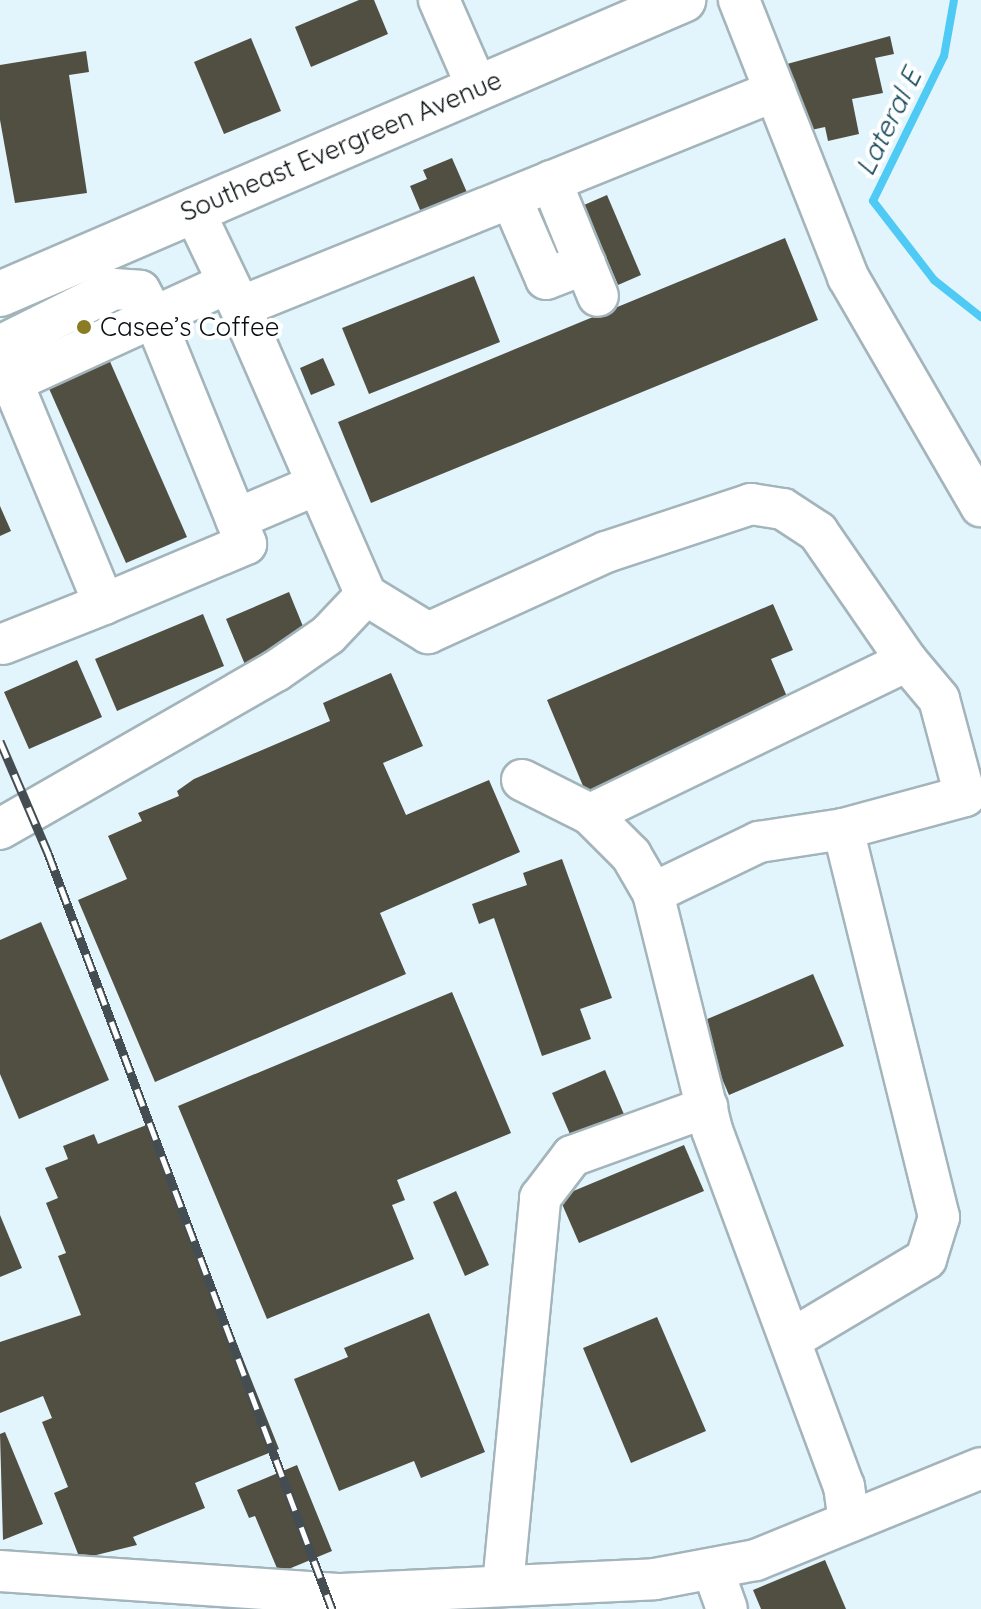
<!DOCTYPE html>
<html>
<head>
<meta charset="utf-8">
<style>
	body { margin:0 }
	#map { position:relative; width:981px; height:1609px; overflow:hidden; background:#e3f5fc; font-family:Quicksand,sans-serif }
	div>[style] { position:absolute }
	.stream>* { height:8px; margin:-4px; padding:0 4px; transform-origin:4px; border-radius:4px; background:#4ecaf5 }
	.building>* { inset:0; background:#514f42 }
	.roads { filter:drop-shadow(2px 0 #a3b4bb) drop-shadow(-2px 0 #a3b4bb) drop-shadow(0 2px #a3b4bb) drop-shadow(0 -2px #a3b4bb) }
	.minor>* { height:40px; margin:-20px; padding:0 20px; transform-origin:20px; border-radius:20px; background:#fff }
	.highway>* { height:44px; margin:-22px; padding:0 22px; transform-origin:22px; border-radius:22px; background:#fff }
	.rail>* { height:9px; margin-top:-4.5px; transform-origin:0; background:repeating-linear-gradient(90deg,#fff 0 18px,#444d51 0 36px); box-sizing:border-box; border-block:2px solid #444d51 }
	.dots>* { width:22px; height:22px; translate:-50% -50%; box-sizing:border-box; border:4px solid #fff; border-radius:50% }
	span { translate:-50% -50%; white-space:nowrap; text-align:center; line-height:1.15; -webkit-text-stroke:8px #fff; paint-order:stroke }
	.street-label { font-size:26px; color:#090f11 }
	.poi-label { font-size:26px; color:#090f11 }
	.left { translate:0 -50%; text-align:left }
	.water-label { font-size:28px; color:#154a5b; font-style:italic }
</style>
</head>
<body>
<div id="map">
	<div class="stream">
		<i style="left:954px;top:0;width:57px;rotate:100.1deg"></i>
		<i style="left:944px;top:56px;width:161px;rotate:116.1deg"></i>
		<i style="left:873px;top:201px;width:100px;rotate:52.3deg"></i>
		<i style="left:934px;top:280px;width:60px;rotate:38.2deg"></i>
	</div>
	<div class="building">
		<i style="clip-path:polygon(359px 0,374px 0,388px 34px,311px 67px,295px 27px)"></i>
		<i style="clip-path:polygon(890px 36px,894px 54px,875px 58px,883px 93px,852px 99px,859px 134px,828px 141px,825px 127px,802px 132px,787px 64px)"></i>
		<i style="clip-path:polygon(251px 38px,281px 111px,224px 134px,194px 62px)"></i>
		<i style="clip-path:polygon(86px 51px,89px 72px,69px 75px,87px 193px,15px 203px,0 120px,0 65px)"></i>
		<i style="clip-path:polygon(452px 158px,469px 197px,423px 217px,410px 186px,427px 179px,423px 170px)"></i>
		<i style="clip-path:polygon(607px 195px,641px 275px,618px 285px,584px 205px)"></i>
		<i style="clip-path:polygon(785px 238px,818px 320px,371px 503px,338px 422px)"></i>
		<i style="clip-path:polygon(474px 276px,500px 342px,369px 394px,342px 328px)"></i>
		<i style="clip-path:polygon(108px 357px,187px 537px,126px 563px,47px 384px)"></i>
		<i style="clip-path:polygon(323px 358px,335px 385px,311px 395px,300px 368px)"></i>
		<i style="clip-path:polygon(0 506px,11px 531px,0 536px)"></i>
		<i style="clip-path:polygon(289px 592px,309px 641px,246px 667px,226px 619px)"></i>
		<i style="clip-path:polygon(773px 604px,793px 650px,771px 659px,791px 706px,586px 793px,547px 700px)"></i>
		<i style="clip-path:polygon(203px 614px,224px 666px,117px 711px,95px 659px)"></i>
		<i style="clip-path:polygon(77px 660px,102px 717px,29px 749px,4px 692px)"></i>
		<i style="clip-path:polygon(391px 673px,423px 746px,383px 763px,406px 815px,489px 780px,520px 852px,380px 913px,406px 974px,155px 1082px,78px 900px,127px 879px,108px 836px,142px 821px,138px 813px,179px 796px,177px 791px,194px 779px,330px 721px,323px 703px)"></i>
		<i style="clip-path:polygon(562px 859px,612px 998px,580px 1009px,591px 1039px,542px 1056px,494px 918px,479px 924px,472px 904px,527px 885px,523px 873px)"></i>
		<i style="clip-path:polygon(41px 922px,109px 1080px,19px 1119px,0 1074px,0 940px)"></i>
		<i style="clip-path:polygon(813px 974px,844px 1046px,729px 1095px,698px 1023px)"></i>
		<i style="clip-path:polygon(452px 992px,511px 1133px,397px 1180px,405px 1200px,392px 1205px,414px 1259px,267px 1319px,178px 1106px)"></i>
		<i style="clip-path:polygon(605px 1070px,626px 1119px,573px 1141px,552px 1093px)"></i>
		<i style="clip-path:polygon(149px 1124px,279px 1449px,195px 1483px,205px 1508px,133px 1537px,137px 1545px,80px 1559px,54px 1493px,68px 1487px,42px 1422px,52px 1418px,43px 1396px,0 1413px,0 1342px,81px 1315px,58px 1256px,66px 1253px,46px 1203px,58px 1198px,45px 1168px,68px 1159px,63px 1146px,94px 1134px,98px 1144px)"></i>
		<i style="clip-path:polygon(684px 1145px,704px 1191px,579px 1243px,559px 1197px)"></i>
		<i style="clip-path:polygon(456px 1191px,489px 1265px,465px 1276px,433px 1202px)"></i>
		<i style="clip-path:polygon(0 1215px,22px 1268px,0 1277px)"></i>
		<i style="clip-path:polygon(429px 1313px,485px 1452px,421px 1478px,414px 1461px,339px 1491px,294px 1379px,348px 1357px,344px 1348px)"></i>
		<i style="clip-path:polygon(657px 1317px,706px 1431px,631px 1463px,583px 1348px)"></i>
		<i style="clip-path:polygon(5px 1432px,43px 1524px,3px 1540px,0 1434px)"></i>
		<i style="clip-path:polygon(297px 1465px,332px 1551px,279px 1573px,255px 1516px,249px 1518px,237px 1490px)"></i>
		<i style="clip-path:polygon(825px 1560px,846px 1609px,761px 1609px,753px 1590px)"></i>
	</div>
	<div class="roads">
		<div class="minor">
			<i style="left:439px;top:0;width:95px;rotate:66.4deg"></i>
			<i style="left:739px;top:0;width:298px;rotate:68.5deg"></i>
			<i style="left:848px;top:277px;width:265px;rotate:59.9deg"></i>
			<i style="left:551px;top:181px;width:124px;rotate:67.8deg"></i>
			<i style="left:511px;top:198px;width:88px;rotate:66.6deg"></i>
			<i style="left:546px;top:279px;width:42px;rotate:-21deg"></i>
			<i style="left:193px;top:209px;width:109px;rotate:64.4deg"></i>
			<i style="left:0;top:346px;width:127px;rotate:-26.6deg"></i>
			<i style="left:114px;top:289px;width:26px;rotate:4deg"></i>
			<i style="left:140px;top:291px;width:30px;rotate:62deg"></i>
			<i style="left:154px;top:317px;width:245px;rotate:67.9deg"></i>
			<i style="left:246px;top:544px;width:154px;rotate:157.1deg"></i>
			<i style="left:104px;top:604px;width:240px;rotate:-112.5deg"></i>
			<i style="left:12px;top:382px;width:146px;rotate:-24.6deg"></i>
			<i style="left:145px;top:321px;width:10px;rotate:-24deg"></i>
			<i style="left:154px;top:317px;width:81px;rotate:-24.7deg"></i>
			<i style="left:236px;top:519px;width:87px;rotate:-23deg"></i>
			<i style="left:366px;top:595px;width:73px;rotate:31.5deg"></i>
			<i style="left:428px;top:633px;width:196px;rotate:-24.5deg"></i>
			<i style="left:606px;top:552px;width:153px;rotate:-18.3deg"></i>
			<i style="left:751px;top:504px;width:32px;rotate:9deg"></i>
			<i style="left:783px;top:509px;width:42px;rotate:33.3deg"></i>
			<i style="left:818px;top:532px;width:157px;rotate:55.4deg"></i>
			<i style="left:907px;top:661px;width:352px;rotate:154.2deg"></i>
			<i style="left:3px;top:644px;width:109px;rotate:-21.6deg"></i>
			<i style="left:522px;top:780px;width:76px;rotate:26.6deg"></i>
			<i style="left:590px;top:814px;width:58px;rotate:45deg"></i>
			<i style="left:631px;top:855px;width:44px;rotate:59.9deg"></i>
			<i style="left:653px;top:893px;width:244px;rotate:76deg"></i>
			<i style="left:712px;top:1130px;width:380px;rotate:69.7deg"></i>
			<i style="left:844px;top:1486px;width:36px;rotate:82deg"></i>
			<i style="left:0;top:829px;width:318px;rotate:-29.8deg"></i>
			<i style="left:276px;top:671px;width:63px;rotate:-34.7deg"></i>
			<i style="left:328px;top:635px;width:55px;rotate:-46.5deg"></i>
			<i style="left:366px;top:595px;width:314px;rotate:-113.6deg"></i>
			<i style="left:240px;top:307px;width:577px;rotate:-21.99deg"></i>
			<i style="left:843px;top:829px;width:126px;rotate:-15.1deg"></i>
			<i style="left:965px;top:796px;width:100px;rotate:-105deg"></i>
			<i style="left:939px;top:699px;width:50px;rotate:-130.1deg"></i>
			<i style="left:653px;top:893px;width:118px;rotate:-25.7deg"></i>
			<i style="left:759px;top:842px;width:85px;rotate:-8.8deg"></i>
			<i style="left:843px;top:829px;width:400px;rotate:76.1deg"></i>
			<i style="left:939px;top:1217px;width:44px;rotate:107.2deg"></i>
			<i style="left:926px;top:1259px;width:158px;rotate:149.2deg"></i>
			<i style="left:713px;top:1570px;width:41px;rotate:70.3deg"></i>
			<i style="left:0;top:1571px;width:342px;rotate:3.9deg"></i>
			<i style="left:341px;top:1594px;width:314px;rotate:-2.7deg"></i>
			<i style="left:655px;top:1579px;width:103px;rotate:-10.7deg"></i>
			<i style="left:756px;top:1560px;width:243px;rotate:-22.2deg"></i>
			<i style="left:503px;top:1585px;width:389px;rotate:-84.5deg"></i>
			<i style="left:540px;top:1198px;width:53px;rotate:-52.7deg"></i>
			<i style="left:572px;top:1156px;width:144px;rotate:-19.9deg"></i>
		</div>
		<div class="highway">
			<i style="left:0;top:294px;width:744px;rotate:-23.29deg"></i>
		</div>
	</div>
	<div class="rail">
		<i style="left:0;top:741px;width:122px;rotate:66.8deg"></i>
		<i style="left:48px;top:853px;width:808px;rotate:69.41deg"></i>
	</div>
	<div class="dots">
		<i style="left:84px;top:327px;background:#897c22"></i>
	</div>
	<div class="street-label">
		<span style="left:341px;top:146px;rotate:-23deg">Southeast Evergreen Avenue</span>
	</div>
	<div class="poi-label">
		<span class="left" style="left:100px;top:327px">Casee’s Coffee</span>
	</div>
	<div class="water-label">
		<span style="left:888px;top:122px;rotate:-64deg">Lateral E</span>
	</div>
</div>
</body>
</html>
